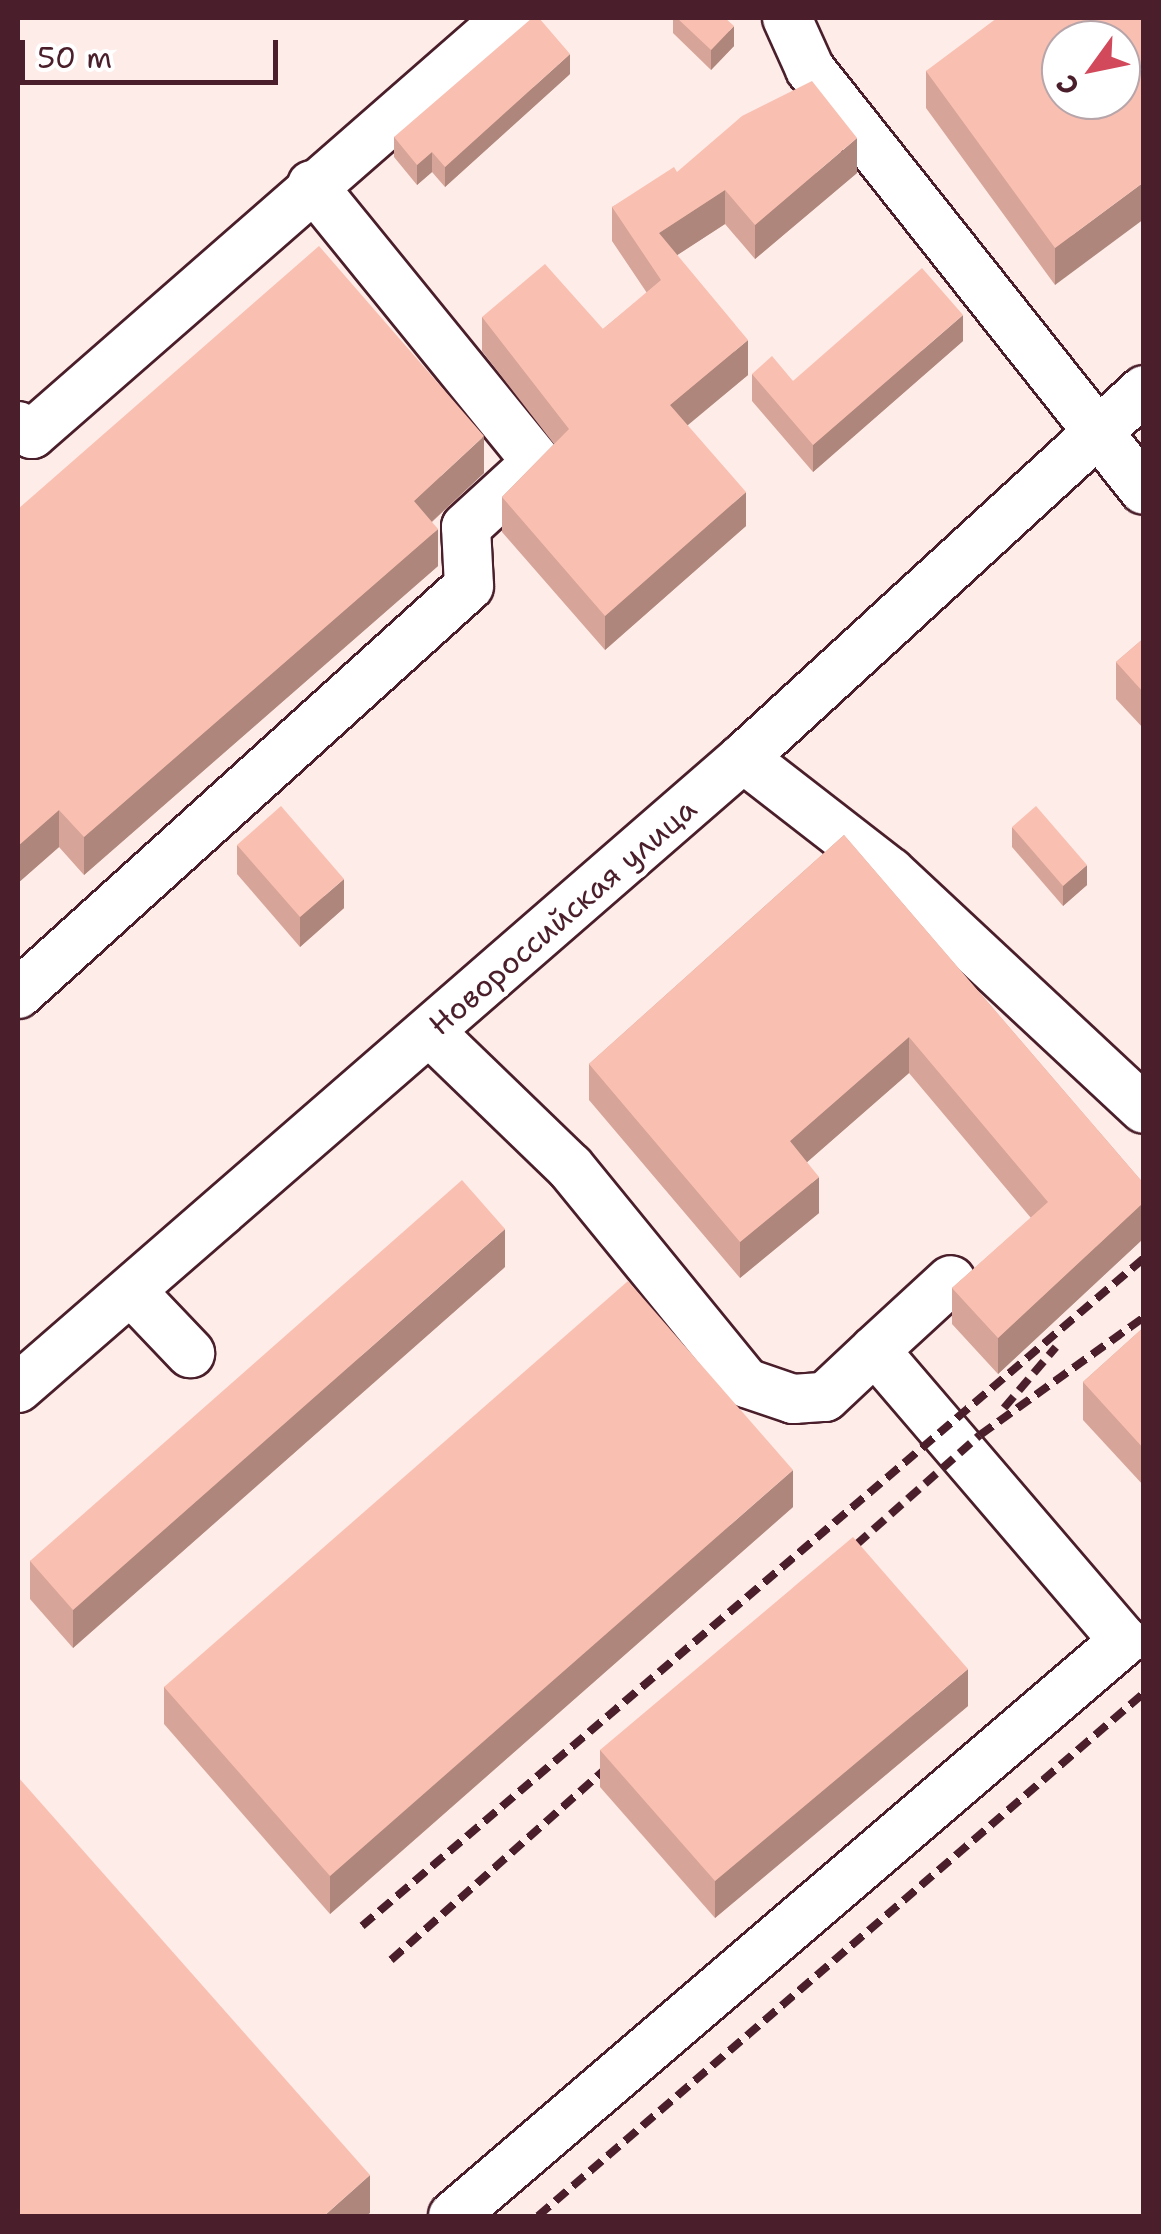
<!DOCTYPE html>
<html>
<head>
<meta charset="utf-8">
<style>
	body { margin:0 }
	#map { position:relative; width:1161px; height:2234px; overflow:hidden; background:#fff; font-family:"Shantell Sans",sans-serif }
	div>[style] { position:absolute }
	.built>* { inset:0; background:#fdece8 }
	.roads { filter:drop-shadow(2px 0 #4a1f2b) drop-shadow(-2px 0 #4a1f2b) drop-shadow(0 2px #4a1f2b) drop-shadow(0 -2px #4a1f2b) }
	.minor>* { height:48px; margin:-24px; padding:0 24px; transform-origin:24px; border-radius:24px; background:#fff }
	.rail>* { height:8px; margin-top:-4px; transform-origin:0; background:repeating-linear-gradient(90deg,#4a1f2b 0 15px,transparent 0 23px) }
	.wall>* { inset:0; background:#d6a498 }
	.shaded-wall>* { inset:0; background:#ae867c }
	.building>* { inset:0; background:#f9bfb1 }
	span { translate:-50% -50%; white-space:nowrap; text-align:center; line-height:1.15; -webkit-text-stroke:10px #fff; paint-order:stroke }
	.street-label { font-size:30px; color:#4a1f2b }
	.frame { position:absolute; inset:0; border:20px solid #4a1f2b; pointer-events:none }
	.north { position:absolute; left:1041px; top:20px; width:100px; height:100px; box-sizing:border-box; background:#fff; border:2px solid #b7a5aa; border-radius:50%; rotate:237deg; font-size:28px; font-weight:700; line-height:40px; text-align:center; color:#4a1f2b }
	.north::after { content:''; display:block; margin:auto; width:35px; height:45px; background:#d1495b; clip-path:polygon(50% 0,100% 100%,50% 72%,0 100%) }
	.scale { position:absolute; left:20px; top:40px; width:258px; height:45px; box-sizing:border-box; border:5px solid #4a1f2b; border-top:0; padding-left:12px; font-size:30px; line-height:35px; white-space:nowrap; color:#4a1f2b; -webkit-text-stroke:8px #fff; paint-order:stroke }
</style>
</head>
<body>
<div id="map">
	<div class="built">
		<i style="clip-path:polygon(evenodd,18px 18px,1143px 18px,1143px 2216px,18px 2216px,18px 18px,1061px 40px,1121px 40px,1121px 100px,1061px 100px,1061px 40px)"></i>
	</div>
	<div class="roads">
		<div class="minor">
			<i style="left:787px;top:18px;width:56px;rotate:65.7deg"></i>
			<i style="left:810px;top:69px;width:537px;rotate:51.57deg"></i>
			<i style="left:18px;top:426px;width:16px;rotate:30deg"></i>
			<i style="left:32px;top:434px;width:632px;rotate:-41.15deg"></i>
			<i style="left:743px;top:758px;width:186px;rotate:37.8deg"></i>
			<i style="left:890px;top:872px;width:347px;rotate:43deg"></i>
			<i style="left:18px;top:994px;width:608px;rotate:-42.13deg"></i>
			<i style="left:469px;top:586px;width:59px;rotate:-92.9deg"></i>
			<i style="left:466px;top:527px;width:96px;rotate:-42.5deg"></i>
			<i style="left:537px;top:462px;width:357px;rotate:-129.1deg"></i>
			<i style="left:431px;top:1033px;width:193px;rotate:44deg"></i>
			<i style="left:570px;top:1167px;width:279px;rotate:50.8deg"></i>
			<i style="left:746px;top:1383px;width:50px;rotate:18.8deg"></i>
			<i style="left:793px;top:1399px;width:32px;rotate:-4deg"></i>
			<i style="left:825px;top:1397px;width:69px;rotate:-43.2deg"></i>
			<i style="left:131px;top:1291px;width:86px;rotate:46.4deg"></i>
			<i style="left:18px;top:1388px;width:960px;rotate:-40.99deg"></i>
			<i style="left:743px;top:758px;width:544px;rotate:-42.54deg"></i>
			<i style="left:453px;top:2216px;width:884px;rotate:-40.59deg"></i>
			<i style="left:1124px;top:1641px;width:383px;rotate:-130.6deg"></i>
			<i style="left:875px;top:1350px;width:103px;rotate:-42.6deg"></i>
		</div>
	</div>
	<div class="rail">
		<i style="left:1004px;top:1408px;width:80px;rotate:-49.6deg"></i>
		<i style="left:839px;top:1560px;width:188px;rotate:-41.6deg"></i>
		<i style="left:980px;top:1435px;width:202px;rotate:-35.7deg"></i>
		<i style="left:362px;top:1926px;width:1028px;rotate:-40.5deg"></i>
		<i style="left:391px;top:1960px;width:305px;rotate:-41.7deg"></i>
		<i style="left:538px;top:2216px;width:800px;rotate:-40.8deg"></i>
	</div>
	<div class="wall">
		<i style="clip-path:polygon(673px 18px,725px 18px,734px 46px,711px 70px,673px 33px)"></i>
		<i style="clip-path:polygon(1144px 18px,1055px 285px,926px 108px,926px 71px)"></i>
		<i style="clip-path:polygon(570px 74px,445px 187px,432px 172px,417px 185px,394px 157px,394px 137px)"></i>
		<i style="clip-path:polygon(677px 172px,857px 173px,755px 259px,725px 224px,677px 255px,748px 375px,687px 425px,746px 526px,605px 650px,502px 532px,502px 497px,554px 444px,482px 351px,482px 317px,603px 329px,647px 293px,612px 241px,612px 207px)"></i>
		<i style="clip-path:polygon(963px 341px,813px 472px,752px 401px,752px 374px,793px 381px)"></i>
		<i style="clip-path:polygon(484px 473px,432px 522px,438px 566px,84px 875px,59px 847px,18px 883px,18px 509px)"></i>
		<i style="clip-path:polygon(1144px 638px,1144px 729px,1116px 699px,1116px 662px)"></i>
		<i style="clip-path:polygon(1012px 827px,1087px 885px,1063px 906px,1012px 847px)"></i>
		<i style="clip-path:polygon(844px 835px,1144px 1184px,1144px 1238px,998px 1374px,952px 1324px,952px 1288px,1031px 1218px,909px 1073px,807px 1162px,819px 1213px,740px 1278px,589px 1100px,589px 1064px)"></i>
		<i style="clip-path:polygon(237px 845px,344px 908px,300px 947px,237px 874px)"></i>
		<i style="clip-path:polygon(505px 1267px,73px 1648px,30px 1599px,30px 1561px)"></i>
		<i style="clip-path:polygon(1144px 1327px,1144px 1486px,1083px 1420px,1083px 1382px)"></i>
		<i style="clip-path:polygon(793px 1507px,330px 1914px,164px 1724px,164px 1687px)"></i>
		<i style="clip-path:polygon(968px 1706px,715px 1918px,600px 1787px,600px 1750px)"></i>
	</div>
	<div class="shaded-wall">
		<i style="clip-path:polygon(734px 26px,734px 46px,711px 70px,711px 50px)"></i>
		<i style="clip-path:polygon(570px 54px,570px 74px,445px 187px,445px 167px)"></i>
		<i style="clip-path:polygon(857px 138px,857px 173px,755px 259px,755px 225px)"></i>
		<i style="clip-path:polygon(432px 152px,432px 172px,417px 185px,417px 165px)"></i>
		<i style="clip-path:polygon(1144px 182px,1144px 219px,1055px 285px,1055px 248px)"></i>
		<i style="clip-path:polygon(725px 190px,725px 224px,659px 267px,659px 233px)"></i>
		<i style="clip-path:polygon(963px 315px,963px 341px,813px 472px,813px 445px)"></i>
		<i style="clip-path:polygon(748px 340px,748px 375px,670px 440px,670px 405px)"></i>
		<i style="clip-path:polygon(484px 436px,484px 473px,414px 538px,414px 501px)"></i>
		<i style="clip-path:polygon(746px 492px,746px 526px,605px 650px,605px 616px)"></i>
		<i style="clip-path:polygon(438px 529px,438px 566px,84px 875px,84px 837px)"></i>
		<i style="clip-path:polygon(59px 810px,59px 847px,18px 883px,18px 846px)"></i>
		<i style="clip-path:polygon(1087px 865px,1087px 885px,1063px 906px,1063px 886px)"></i>
		<i style="clip-path:polygon(344px 879px,344px 908px,300px 947px,300px 917px)"></i>
		<i style="clip-path:polygon(909px 1037px,909px 1073px,790px 1177px,790px 1141px)"></i>
		<i style="clip-path:polygon(819px 1177px,819px 1213px,740px 1278px,740px 1242px)"></i>
		<i style="clip-path:polygon(1144px 1202px,1144px 1238px,998px 1374px,998px 1338px)"></i>
		<i style="clip-path:polygon(505px 1229px,505px 1267px,73px 1648px,73px 1610px)"></i>
		<i style="clip-path:polygon(793px 1470px,793px 1507px,330px 1914px,330px 1876px)"></i>
		<i style="clip-path:polygon(968px 1669px,968px 1706px,715px 1918px,715px 1881px)"></i>
		<i style="clip-path:polygon(370px 2175px,370px 2213px,366px 2216px,324px 2216px)"></i>
	</div>
	<div class="building">
		<i style="clip-path:polygon(532px 18px,539px 18px,570px 54px,445px 167px,432px 152px,417px 165px,394px 137px)"></i>
		<i style="clip-path:polygon(677px 18px,725px 18px,734px 26px,711px 50px)"></i>
		<i style="clip-path:polygon(evenodd,997px 18px,1144px 18px,1144px 182px,1055px 248px,926px 71px,997px 18px,1061px 40px,1121px 40px,1121px 100px,1061px 100px,1061px 40px)"></i>
		<i style="clip-path:polygon(812px 81px,857px 138px,755px 225px,725px 190px,659px 233px,748px 340px,670px 405px,746px 492px,605px 616px,502px 497px,569px 429px,482px 317px,545px 264px,603px 329px,661px 280px,612px 207px,674px 167px,677px 172px,742px 116px)"></i>
		<i style="clip-path:polygon(319px 246px,484px 436px,414px 501px,438px 529px,84px 837px,59px 810px,18px 846px,18px 509px)"></i>
		<i style="clip-path:polygon(922px 268px,963px 315px,813px 445px,752px 374px,772px 356px,793px 381px)"></i>
		<i style="clip-path:polygon(1144px 638px,1144px 693px,1116px 662px)"></i>
		<i style="clip-path:polygon(281px 806px,344px 879px,300px 917px,237px 845px)"></i>
		<i style="clip-path:polygon(1036px 806px,1087px 865px,1063px 886px,1012px 827px)"></i>
		<i style="clip-path:polygon(844px 835px,1144px 1184px,1144px 1202px,998px 1338px,952px 1288px,1048px 1202px,909px 1037px,790px 1141px,819px 1177px,740px 1242px,589px 1064px)"></i>
		<i style="clip-path:polygon(462px 1180px,505px 1229px,73px 1610px,30px 1561px)"></i>
		<i style="clip-path:polygon(628px 1281px,793px 1470px,330px 1876px,164px 1687px)"></i>
		<i style="clip-path:polygon(1144px 1327px,1144px 1449px,1083px 1382px)"></i>
		<i style="clip-path:polygon(853px 1537px,968px 1669px,715px 1881px,600px 1750px)"></i>
		<i style="clip-path:polygon(18px 1777px,370px 2175px,324px 2216px,18px 2216px)"></i>
	</div>
	<div class="street-label">
		<span style="left:563px;top:917px;rotate:-41deg">Новороссийская улица</span>
	</div>
	<div class="frame"></div>
	<div class="north">С</div>
	<div class="scale">50 m</div>
</div>
</body>
</html>
